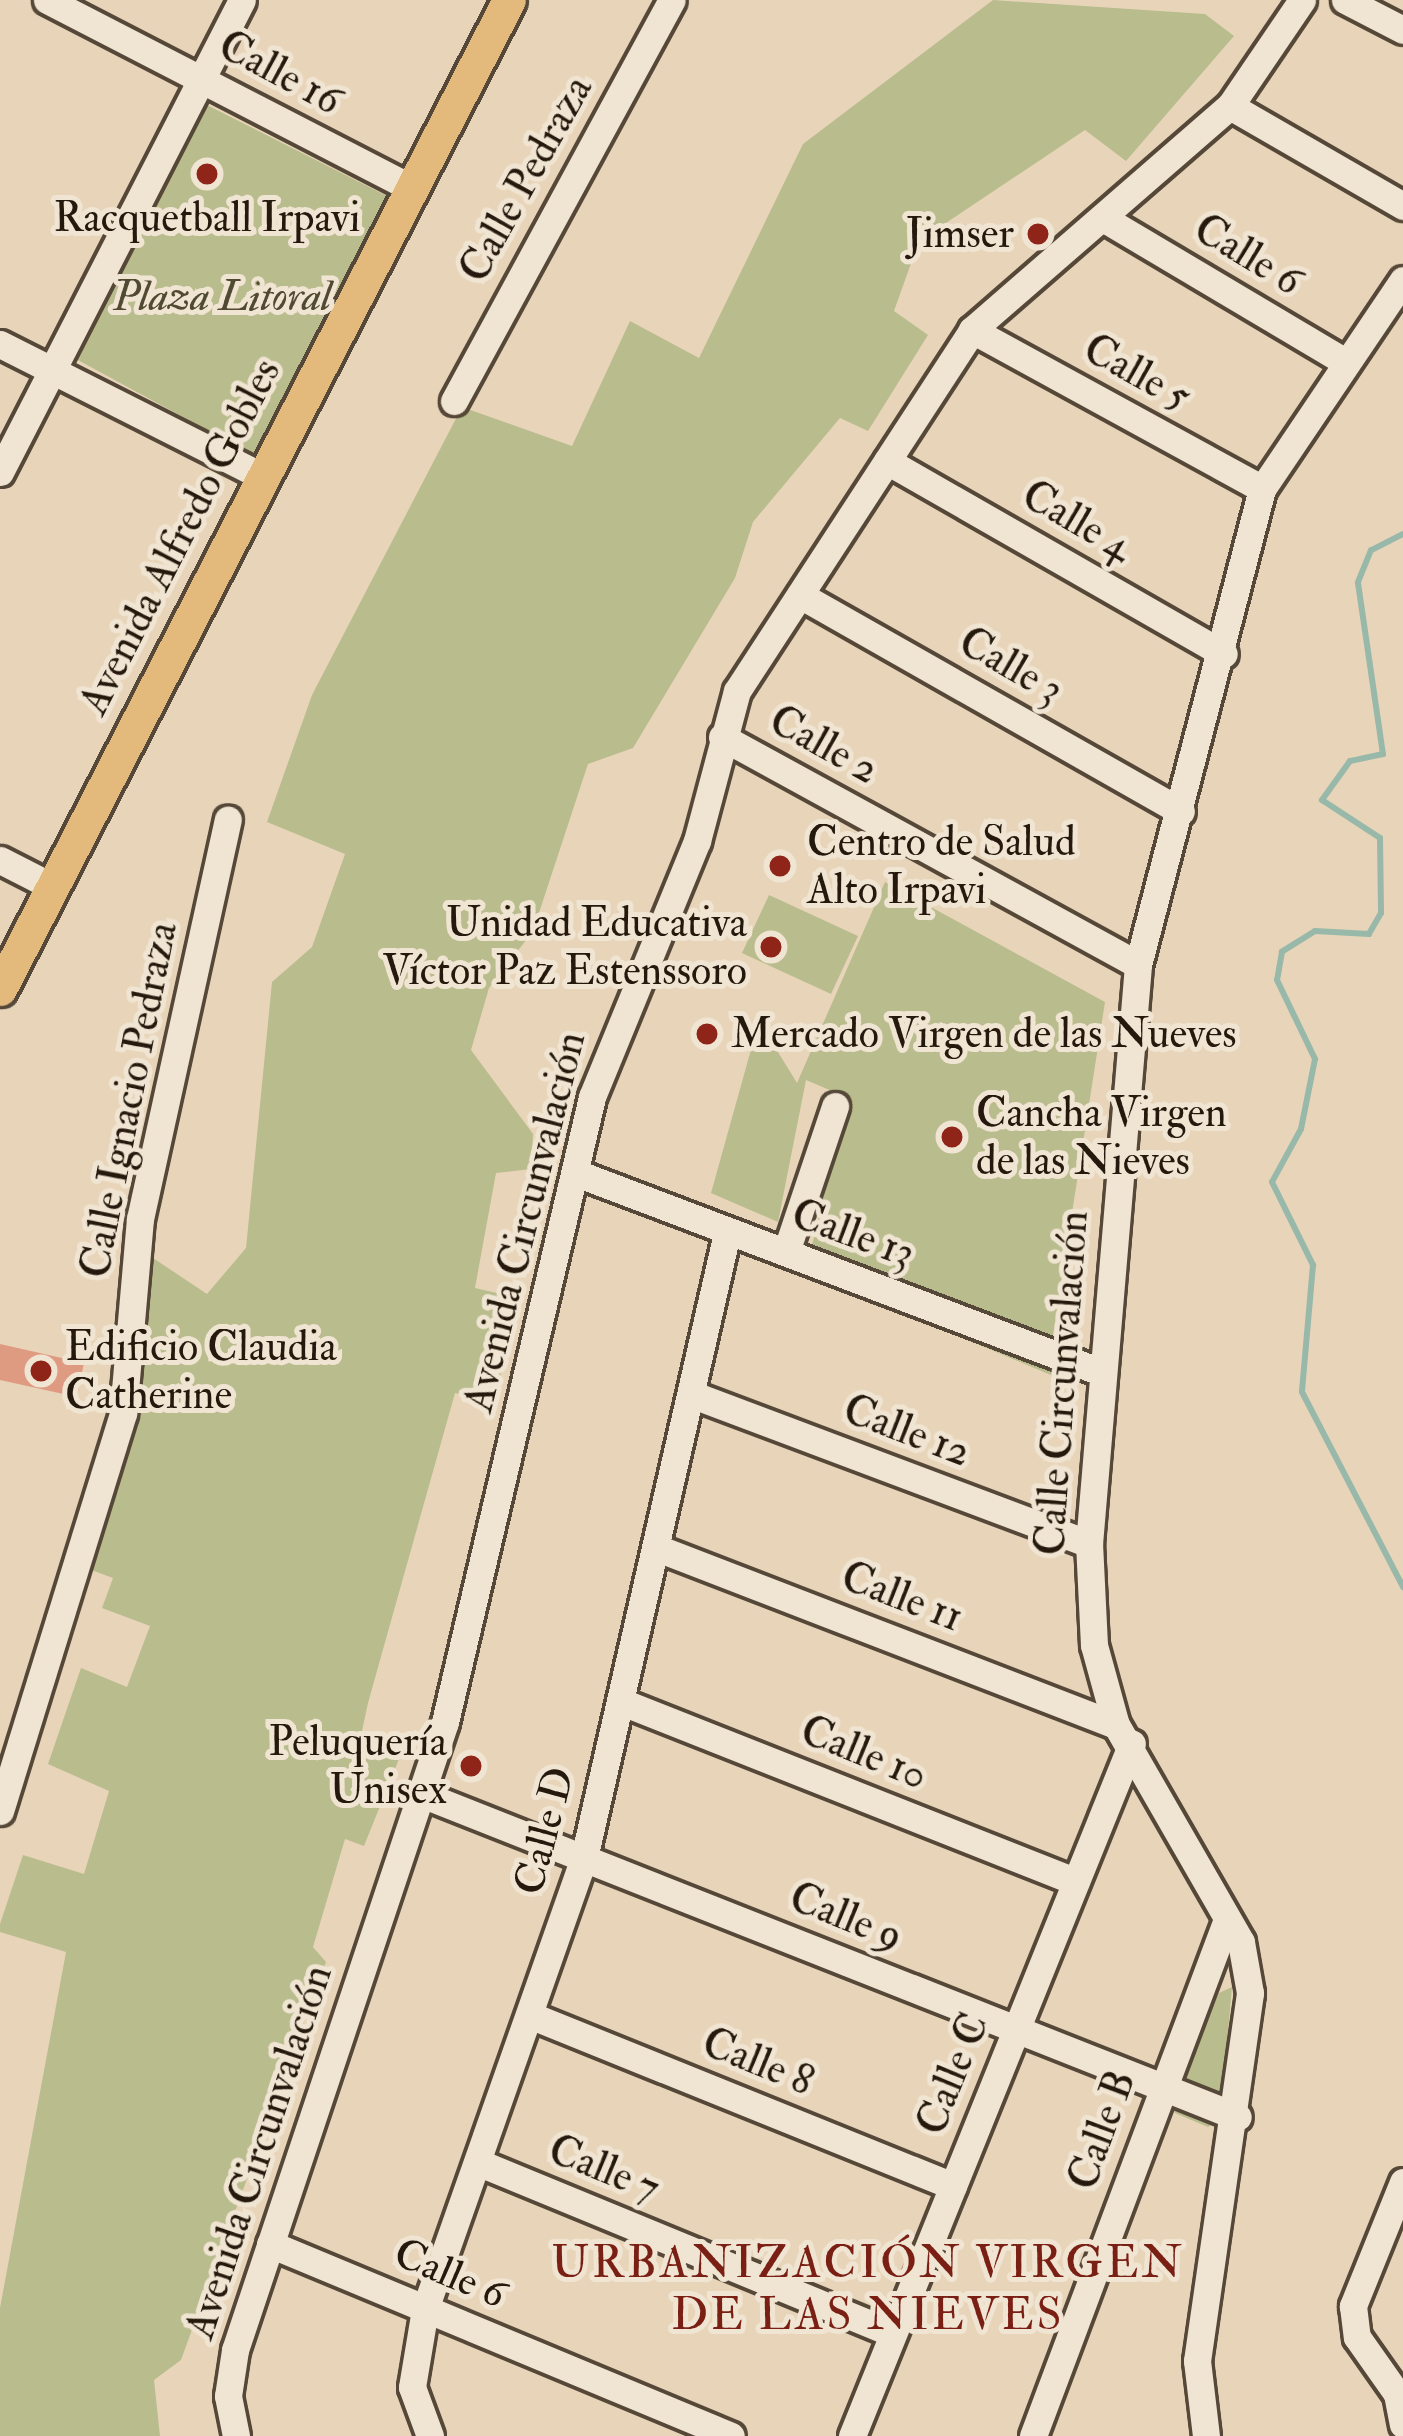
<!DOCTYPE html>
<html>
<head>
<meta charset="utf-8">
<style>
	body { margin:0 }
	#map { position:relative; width:1403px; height:2436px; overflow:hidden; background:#e8d5b9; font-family:"IM FELL Double Pica",serif }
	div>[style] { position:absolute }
	.green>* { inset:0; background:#b9bc8d }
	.stream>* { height:6px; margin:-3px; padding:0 3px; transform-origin:3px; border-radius:3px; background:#98b9aa }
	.building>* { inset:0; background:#df9b82 }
	.roads { filter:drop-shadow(3px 0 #564838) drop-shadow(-3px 0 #564838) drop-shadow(0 3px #564838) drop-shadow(0 -3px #564838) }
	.minor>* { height:27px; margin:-13.5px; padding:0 13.5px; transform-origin:13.5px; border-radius:13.5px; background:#f0e4d2 }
	.major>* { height:33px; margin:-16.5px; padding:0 16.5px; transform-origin:16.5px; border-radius:16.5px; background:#e4ba7c }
	.dots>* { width:33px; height:33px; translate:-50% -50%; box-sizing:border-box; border:6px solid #f0e4d2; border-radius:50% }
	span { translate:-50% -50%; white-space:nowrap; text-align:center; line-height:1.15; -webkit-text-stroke:10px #f0e4d2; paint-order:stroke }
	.street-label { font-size:42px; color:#25190d }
	.poi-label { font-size:42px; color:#25190d }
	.right { translate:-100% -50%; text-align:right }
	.left { translate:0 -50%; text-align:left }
	.park-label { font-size:42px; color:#514a33; font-style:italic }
	.neighbourhood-label { font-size:45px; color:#7a1f14; letter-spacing:3px }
</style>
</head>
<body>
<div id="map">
	<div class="green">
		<i style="clip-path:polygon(993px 0,1205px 14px,1234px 36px,1126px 161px,1085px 130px,919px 241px,894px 311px,928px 335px,868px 431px,840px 418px,753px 522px,735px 578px,633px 748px,588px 764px,533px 931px,489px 988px,471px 1050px,533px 1134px,531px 1169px,496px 1173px,475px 1288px,515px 1297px,496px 1402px,455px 1393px,368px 1703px,362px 1731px,401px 1754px,364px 1846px,345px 1839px,313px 1947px,326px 1962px,181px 2360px,154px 2380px,160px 2436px,0 2436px,0 2308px,66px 1952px,0 1932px,0 1924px,23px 1855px,84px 1874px,109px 1791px,48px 1764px,81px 1668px,127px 1687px,150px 1626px,102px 1608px,113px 1578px,83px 1567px,134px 1403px,135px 1246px,207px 1294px,246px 1248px,272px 982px,312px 947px,345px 854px,267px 822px,312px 695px,462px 407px,572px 446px,630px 321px,699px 358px,803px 144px)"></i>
		<i style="clip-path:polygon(205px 104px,387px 196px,253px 455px,76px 359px)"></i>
		<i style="clip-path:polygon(885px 882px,1105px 1002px,1049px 1360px,1058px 1378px,806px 1272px,846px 1097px,806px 1080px,778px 1222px,711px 1193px,759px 1021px,797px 1083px)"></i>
		<i style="clip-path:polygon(769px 895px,858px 936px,831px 994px,742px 953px)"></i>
		<i style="clip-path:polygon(1232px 1987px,1220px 2120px,1208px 2127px,1175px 2113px,1171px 2102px,1219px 1993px)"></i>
	</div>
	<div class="stream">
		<i style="left:1403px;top:534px;width:36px;rotate:153deg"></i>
		<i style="left:1371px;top:550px;width:35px;rotate:112deg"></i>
		<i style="left:1358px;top:583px;width:173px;rotate:81.7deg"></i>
		<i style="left:1383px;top:754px;width:34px;rotate:168deg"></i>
		<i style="left:1350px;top:761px;width:48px;rotate:125.7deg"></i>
		<i style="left:1322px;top:800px;width:69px;rotate:33.2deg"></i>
		<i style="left:1380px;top:838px;width:75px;rotate:89.2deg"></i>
		<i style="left:1381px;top:913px;width:24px;rotate:120deg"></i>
		<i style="left:1369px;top:934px;width:54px;rotate:-176.8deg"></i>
		<i style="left:1315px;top:931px;width:39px;rotate:148deg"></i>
		<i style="left:1282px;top:952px;width:28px;rotate:100deg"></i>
		<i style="left:1277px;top:980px;width:88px;rotate:64.3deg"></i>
		<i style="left:1315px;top:1059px;width:71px;rotate:101.3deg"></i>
		<i style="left:1301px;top:1129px;width:60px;rotate:118.7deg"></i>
		<i style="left:1272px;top:1182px;width:93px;rotate:63.7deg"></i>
		<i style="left:1313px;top:1265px;width:127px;rotate:95deg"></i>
		<i style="left:1302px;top:1392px;width:220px;rotate:62.6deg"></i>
	</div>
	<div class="building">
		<i style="clip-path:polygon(0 1344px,84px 1363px,77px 1397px,0 1380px)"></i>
	</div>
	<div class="roads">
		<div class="minor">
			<i style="left:47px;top:0;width:408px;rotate:27.3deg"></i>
			<i style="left:1345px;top:0;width:65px;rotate:27.3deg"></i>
			<i style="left:1230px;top:106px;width:200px;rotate:30deg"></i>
			<i style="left:1108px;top:221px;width:276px;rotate:30.7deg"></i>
			<i style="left:972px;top:330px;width:331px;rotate:28.7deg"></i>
			<i style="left:0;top:344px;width:292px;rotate:26.8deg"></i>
			<i style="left:454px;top:401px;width:456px;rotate:-61.5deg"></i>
			<i style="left:887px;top:461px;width:388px;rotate:29.8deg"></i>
			<i style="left:0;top:472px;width:530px;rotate:-62.86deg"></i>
			<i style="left:800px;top:595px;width:438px;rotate:29.6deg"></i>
			<i style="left:722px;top:737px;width:474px;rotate:28.7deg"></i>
			<i style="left:0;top:860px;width:57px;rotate:27deg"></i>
			<i style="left:576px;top:1173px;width:561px;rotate:20.76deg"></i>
			<i style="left:786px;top:1252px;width:154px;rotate:-71.4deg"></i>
			<i style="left:696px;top:1396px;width:420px;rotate:20.6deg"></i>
			<i style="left:657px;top:1548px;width:492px;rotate:21.1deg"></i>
			<i style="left:622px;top:1702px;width:488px;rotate:21.6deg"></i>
			<i style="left:424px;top:1795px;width:875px;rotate:21.58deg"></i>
			<i style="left:0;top:1811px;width:417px;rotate:-72.8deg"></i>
			<i style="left:123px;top:1413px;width:195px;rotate:-85deg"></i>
			<i style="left:140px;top:1219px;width:409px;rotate:-77.6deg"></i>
			<i style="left:532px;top:2016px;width:454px;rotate:22deg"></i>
			<i style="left:482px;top:2164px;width:444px;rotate:22.4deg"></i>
			<i style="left:1403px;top:2182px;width:134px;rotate:112deg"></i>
			<i style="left:1353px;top:2306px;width:31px;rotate:83deg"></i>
			<i style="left:1357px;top:2337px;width:70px;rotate:54.9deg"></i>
			<i style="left:1397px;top:2394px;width:31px;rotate:79deg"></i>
			<i style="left:270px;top:2244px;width:499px;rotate:22.6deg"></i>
			<i style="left:236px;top:2436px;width:41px;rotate:-101.3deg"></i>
			<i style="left:228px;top:2396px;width:47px;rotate:-81.3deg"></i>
			<i style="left:235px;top:2350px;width:662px;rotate:-71.51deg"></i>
			<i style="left:445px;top:1722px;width:642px;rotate:-76.76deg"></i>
			<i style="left:592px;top:1097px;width:277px;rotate:-67.7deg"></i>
			<i style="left:697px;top:841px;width:155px;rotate:-75.1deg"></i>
			<i style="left:737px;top:691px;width:431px;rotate:-56.9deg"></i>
			<i style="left:972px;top:330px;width:342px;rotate:-41deg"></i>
			<i style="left:1230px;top:106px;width:128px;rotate:-55.8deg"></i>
			<i style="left:430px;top:2436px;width:52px;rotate:-110.2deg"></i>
			<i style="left:412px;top:2387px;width:79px;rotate:-80.5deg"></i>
			<i style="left:425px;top:2309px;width:478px;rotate:-70.6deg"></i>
			<i style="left:584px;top:1858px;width:641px;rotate:-77.11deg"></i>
			<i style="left:852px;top:2436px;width:747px;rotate:-68deg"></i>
			<i style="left:1033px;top:2436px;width:549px;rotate:-69.42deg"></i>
			<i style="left:1206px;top:2436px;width:76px;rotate:-96.8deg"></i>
			<i style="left:1197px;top:2361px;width:372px;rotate:-81.8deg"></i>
			<i style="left:1250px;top:1993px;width:52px;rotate:-100deg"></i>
			<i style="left:1241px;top:1942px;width:250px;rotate:-119.9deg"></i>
			<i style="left:1116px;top:1725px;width:83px;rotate:-105.4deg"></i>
			<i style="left:1094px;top:1645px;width:101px;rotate:-92.8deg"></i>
			<i style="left:1089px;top:1544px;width:581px;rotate:-85.16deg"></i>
			<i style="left:1138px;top:965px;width:492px;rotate:-75.4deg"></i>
			<i style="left:1262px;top:489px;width:252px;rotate:-56deg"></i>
		</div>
		<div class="major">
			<i style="left:0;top:989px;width:1112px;rotate:-62.77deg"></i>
		</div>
	</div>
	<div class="dots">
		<i style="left:207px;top:174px;background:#8f2418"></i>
		<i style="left:1038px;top:234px;background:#8f2418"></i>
		<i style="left:780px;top:866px;background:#8f2418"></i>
		<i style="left:771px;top:947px;background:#8f2418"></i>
		<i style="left:707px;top:1034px;background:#8f2418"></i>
		<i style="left:952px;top:1137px;background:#8f2418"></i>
		<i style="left:41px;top:1371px;background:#8f2418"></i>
		<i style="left:471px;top:1766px;background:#8f2418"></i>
	</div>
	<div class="street-label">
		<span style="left:280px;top:73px;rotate:28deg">Calle 16</span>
		<span style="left:526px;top:179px;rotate:-61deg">Calle Pedraza</span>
		<span style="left:1248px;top:255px;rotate:31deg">Calle 6</span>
		<span style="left:1137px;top:373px;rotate:29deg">Calle 5</span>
		<span style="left:1077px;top:521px;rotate:30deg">Calle 4</span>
		<span style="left:180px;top:537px;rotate:-63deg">Avenida Alfredo Gobles</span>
		<span style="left:1011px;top:666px;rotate:30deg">Calle 3</span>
		<span style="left:824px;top:745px;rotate:29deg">Calle 2</span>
		<span style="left:129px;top:1100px;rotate:-79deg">Calle Ignacio Pedraza</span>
		<span style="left:525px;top:1222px;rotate:-76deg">Avenida Circunvalación</span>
		<span style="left:853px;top:1234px;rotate:20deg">Calle 13</span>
		<span style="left:1062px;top:1383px;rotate:-86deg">Calle Circunvalación</span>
		<span style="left:907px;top:1431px;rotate:21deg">Calle 12</span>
		<span style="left:902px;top:1597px;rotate:21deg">Calle 11</span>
		<span style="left:864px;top:1753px;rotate:22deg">Calle 10</span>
		<span style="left:545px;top:1831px;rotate:-75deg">Calle D</span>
		<span style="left:846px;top:1917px;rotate:22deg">Calle 9</span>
		<span style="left:758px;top:2062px;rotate:22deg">Calle 8</span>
		<span style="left:953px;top:2074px;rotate:-68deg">Calle C</span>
		<span style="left:1102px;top:2130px;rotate:-70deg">Calle B</span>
		<span style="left:259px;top:2152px;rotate:-72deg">Avenida Circunvalación</span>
		<span style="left:604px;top:2169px;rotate:22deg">Calle 7</span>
		<span style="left:450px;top:2274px;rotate:23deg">Calle 6</span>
	</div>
	<div class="poi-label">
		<span style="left:207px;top:218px">Racquetball Irpavi</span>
		<span class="right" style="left:1014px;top:234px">Jimser</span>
		<span class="left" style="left:807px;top:866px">Centro de Salud<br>Alto Irpavi</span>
		<span class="right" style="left:747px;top:947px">Unidad Educativa<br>Víctor Paz Estenssoro</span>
		<span class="left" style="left:731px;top:1034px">Mercado Virgen de las Nueves</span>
		<span class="left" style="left:976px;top:1137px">Cancha Virgen<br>de las Nieves</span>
		<span class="left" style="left:65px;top:1371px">Edificio Claudia<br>Catherine</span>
		<span class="right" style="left:447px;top:1766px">Peluquería<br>Unisex</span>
	</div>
	<div class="park-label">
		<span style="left:222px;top:297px">Plaza Litoral</span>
	</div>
	<div class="neighbourhood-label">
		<span style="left:868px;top:2290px">URBANIZACIÓN VIRGEN<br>DE LAS NIEVES</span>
	</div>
</div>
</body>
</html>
